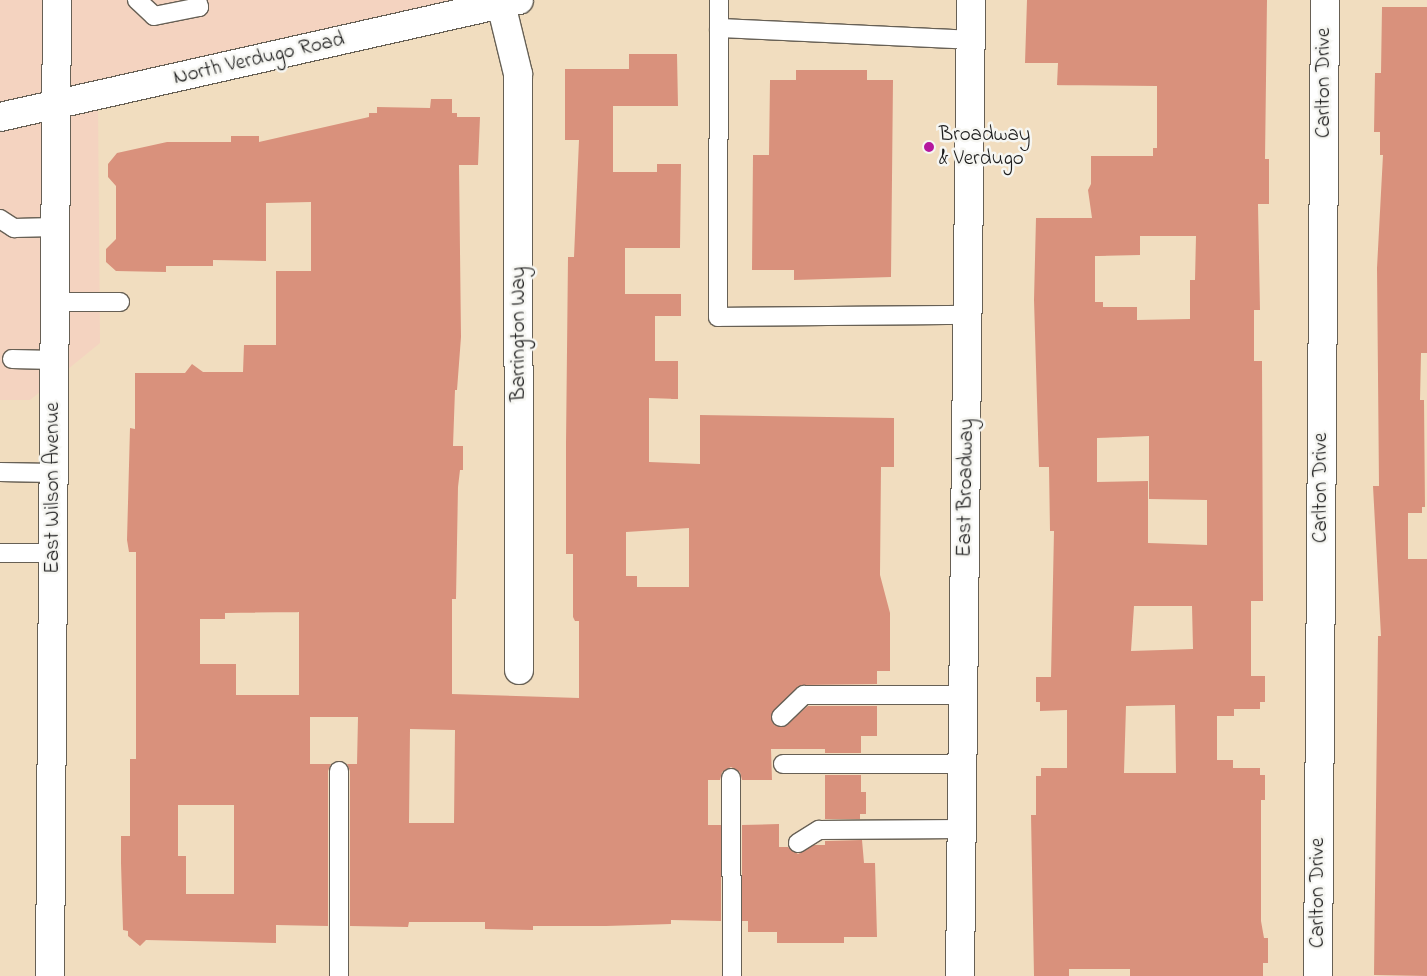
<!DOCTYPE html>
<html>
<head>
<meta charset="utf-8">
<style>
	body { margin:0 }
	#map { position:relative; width:1427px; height:976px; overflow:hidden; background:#f1ddbf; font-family:"Indie Flower",sans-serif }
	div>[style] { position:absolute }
	.built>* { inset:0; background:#f4d3c0 }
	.building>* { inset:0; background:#d9917c }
	.roads { filter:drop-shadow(1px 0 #676055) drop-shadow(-1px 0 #676055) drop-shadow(0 1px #676055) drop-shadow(0 -1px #676055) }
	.service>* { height:18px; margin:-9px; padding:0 9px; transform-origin:9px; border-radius:9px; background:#fff }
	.minor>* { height:28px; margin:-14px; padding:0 14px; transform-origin:14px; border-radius:14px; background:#fff }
	.tertiary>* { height:28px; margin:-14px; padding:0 14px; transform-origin:14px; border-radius:14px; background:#fff }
	.secondary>* { height:28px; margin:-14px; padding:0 14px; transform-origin:14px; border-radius:14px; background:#fff }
	.dots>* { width:14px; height:14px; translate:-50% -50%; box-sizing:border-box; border:2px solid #f6f6f2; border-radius:50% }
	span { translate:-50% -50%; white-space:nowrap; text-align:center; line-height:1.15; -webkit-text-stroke:5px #f6f6f2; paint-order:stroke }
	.street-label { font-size:21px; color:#1c1c1c }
	.poi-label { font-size:21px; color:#1c1c1c }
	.left { translate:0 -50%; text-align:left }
</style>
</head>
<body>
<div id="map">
	<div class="built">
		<i style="clip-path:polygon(0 0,478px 0,479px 23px,98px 106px,100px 343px,30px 400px,0 400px)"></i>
	</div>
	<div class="building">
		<i style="clip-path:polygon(evenodd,1027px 0,1267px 0,1265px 159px,1269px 159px,1269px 204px,1258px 204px,1260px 310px,1254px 310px,1254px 361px,1262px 361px,1263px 601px,1251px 601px,1251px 676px,1265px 676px,1265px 702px,1260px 702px,1260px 709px,1234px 709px,1234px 716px,1217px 716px,1217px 760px,1233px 760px,1233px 768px,1260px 768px,1260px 775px,1265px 775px,1265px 800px,1261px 800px,1261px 921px,1264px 938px,1268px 938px,1268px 963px,1263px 963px,1263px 976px,1130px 976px,1130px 969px,1069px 969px,1069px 976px,1034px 976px,1031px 815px,1036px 815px,1036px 776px,1041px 776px,1041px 768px,1067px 768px,1067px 710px,1040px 711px,1040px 702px,1036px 702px,1036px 677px,1051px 677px,1054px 531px,1050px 531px,1049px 467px,1039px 467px,1034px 300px,1036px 218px,1092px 218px,1088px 190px,1091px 184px,1091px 156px,1153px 156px,1153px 148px,1157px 148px,1157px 86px,1057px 85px,1058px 63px,1025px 63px,1027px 0,1140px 236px,1196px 236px,1195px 280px,1190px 280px,1190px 319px,1137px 320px,1137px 307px,1103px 307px,1103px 302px,1095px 302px,1095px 256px,1140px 255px,1140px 236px,1027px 0,1149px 436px,1149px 499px,1207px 500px,1207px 545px,1148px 543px,1148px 481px,1097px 482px,1097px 438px,1149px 436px,1027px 0,1134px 606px,1192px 606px,1193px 649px,1131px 651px,1134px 606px,1027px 0,1175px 705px,1176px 773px,1124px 773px,1126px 706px,1175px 705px)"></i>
		<i style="clip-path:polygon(1382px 7px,1427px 7px,1427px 353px,1421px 353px,1420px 400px,1424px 400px,1425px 507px,1422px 507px,1422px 513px,1408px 513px,1408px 559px,1427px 559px,1427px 976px,1374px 975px,1378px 636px,1381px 636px,1373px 486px,1379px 486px,1377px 268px,1383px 155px,1380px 155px,1380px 132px,1374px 132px,1375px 73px,1381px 73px)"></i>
		<i style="clip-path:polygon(evenodd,629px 54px,677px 54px,678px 106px,613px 106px,613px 172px,657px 172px,657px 164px,681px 164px,680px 248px,625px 248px,625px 294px,681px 294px,681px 316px,655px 316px,655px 361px,678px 361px,678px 399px,649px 398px,649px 462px,700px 464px,700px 415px,894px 418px,894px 467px,881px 467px,880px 575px,890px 613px,890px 671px,877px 671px,877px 684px,803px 685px,771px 715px,774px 725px,783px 727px,808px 706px,877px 706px,877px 736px,861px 736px,861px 753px,825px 753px,825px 749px,771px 749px,772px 780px,742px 780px,740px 772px,731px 767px,722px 772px,720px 780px,708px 780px,708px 825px,721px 825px,721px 921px,671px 920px,671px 924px,606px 926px,533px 926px,533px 930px,485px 929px,485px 922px,409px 922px,408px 927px,350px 926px,350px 771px,347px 764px,357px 764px,358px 717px,310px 717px,310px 764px,331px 764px,328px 771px,328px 926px,276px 925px,276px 943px,146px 940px,140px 946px,128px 936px,128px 931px,123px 930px,121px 863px,121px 836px,130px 836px,130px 759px,136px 759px,136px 552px,129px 552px,127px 540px,130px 428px,135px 429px,135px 373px,185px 373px,192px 364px,203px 372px,243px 372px,244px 345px,276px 345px,276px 271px,311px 271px,311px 202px,266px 203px,266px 261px,213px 260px,213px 266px,166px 266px,166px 272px,116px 271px,106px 262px,106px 249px,116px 239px,116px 186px,108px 177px,108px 164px,117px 153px,167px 142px,231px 142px,231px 136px,259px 136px,259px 142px,369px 117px,369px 113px,377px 113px,377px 107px,430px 108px,431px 99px,452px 99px,452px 113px,457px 113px,457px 117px,480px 117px,478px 165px,459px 165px,461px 337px,457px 390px,455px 390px,453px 446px,463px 446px,463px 470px,460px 470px,458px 487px,456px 599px,452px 599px,452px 694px,579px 698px,579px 621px,575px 621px,573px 617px,573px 554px,566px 554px,566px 443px,568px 257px,574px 257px,579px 140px,565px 140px,565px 69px,629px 69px,629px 54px,689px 528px,689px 587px,637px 587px,637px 576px,626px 576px,626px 532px,689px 528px,629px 54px,299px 612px,299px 695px,236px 695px,236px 664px,200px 664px,200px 619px,225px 619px,225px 613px,299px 612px,629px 54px,410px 729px,455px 730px,454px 823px,409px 823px,410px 729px,629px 54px,178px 805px,234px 805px,234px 894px,186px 894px,186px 856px,178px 856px,178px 805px)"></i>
		<i style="clip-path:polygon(796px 70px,867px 70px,867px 80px,893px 80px,891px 277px,794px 280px,794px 270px,752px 270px,753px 155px,769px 155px,770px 80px,796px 80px)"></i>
		<i style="clip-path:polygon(825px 775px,861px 775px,861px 792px,866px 792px,866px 814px,860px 814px,860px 819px,825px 819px)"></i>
		<i style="clip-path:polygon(779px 824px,779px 847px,788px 847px,798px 854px,814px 845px,825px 845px,825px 841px,862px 840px,864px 863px,875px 863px,877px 937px,844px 937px,844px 943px,777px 943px,777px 932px,748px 932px,748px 921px,742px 921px,742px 825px)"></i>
	</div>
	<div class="roads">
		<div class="service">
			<i style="left:137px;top:0;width:23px;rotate:43deg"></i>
			<i style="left:154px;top:16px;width:46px;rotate:-11.3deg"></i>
			<i style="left:199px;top:7px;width:7px;rotate:-106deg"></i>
			<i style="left:719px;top:0;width:317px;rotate:90.2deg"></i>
			<i style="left:718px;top:317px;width:250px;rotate:-0.5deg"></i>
			<i style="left:719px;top:28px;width:252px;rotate:2.7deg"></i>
			<i style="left:0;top:219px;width:17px;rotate:33deg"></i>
			<i style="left:14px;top:228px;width:40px;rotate:-1.4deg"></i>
			<i style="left:54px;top:302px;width:66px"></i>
			<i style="left:12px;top:359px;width:42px;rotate:1.4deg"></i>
			<i style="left:0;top:472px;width:53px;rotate:1.1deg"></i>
			<i style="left:0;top:553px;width:53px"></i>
			<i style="left:781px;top:717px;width:32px;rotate:-44deg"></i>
			<i style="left:804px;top:695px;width:159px"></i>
			<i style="left:783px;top:764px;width:179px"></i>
			<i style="left:339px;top:771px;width:205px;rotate:90deg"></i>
			<i style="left:731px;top:778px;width:198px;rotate:89.7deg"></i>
			<i style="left:798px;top:843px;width:25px;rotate:-32deg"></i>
			<i style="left:819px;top:830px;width:143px;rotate:-0.4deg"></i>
		</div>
		<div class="minor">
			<i style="left:500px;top:0;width:76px;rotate:76.3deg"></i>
			<i style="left:518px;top:74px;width:596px;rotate:89.9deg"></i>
			<i style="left:1318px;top:976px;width:976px;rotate:-89.59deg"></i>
		</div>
		<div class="tertiary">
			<i style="left:50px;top:976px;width:976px;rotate:-89.59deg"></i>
		</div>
		<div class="secondary">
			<i style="left:0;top:117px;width:532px;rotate:-12.7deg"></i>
			<i style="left:960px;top:976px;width:976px;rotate:-89.35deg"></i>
		</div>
	</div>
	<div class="dots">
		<i style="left:929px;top:147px;background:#b5179e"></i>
	</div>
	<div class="street-label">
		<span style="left:259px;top:59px;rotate:-13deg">North Verdugo Road</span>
		<span style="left:1324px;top:83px;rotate:-90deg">Carlton Drive</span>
		<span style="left:519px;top:334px;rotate:-90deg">Barrington Way</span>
		<span style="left:53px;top:488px;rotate:-90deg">East Wilson Avenue</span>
		<span style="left:966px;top:488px;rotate:-89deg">East Broadway</span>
		<span style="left:1321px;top:488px;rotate:-90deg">Carlton Drive</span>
		<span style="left:1318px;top:893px;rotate:-90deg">Carlton Drive</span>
	</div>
	<div class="poi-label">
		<span class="left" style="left:939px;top:147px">Broadway<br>&amp; Verdugo</span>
	</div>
</div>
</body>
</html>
